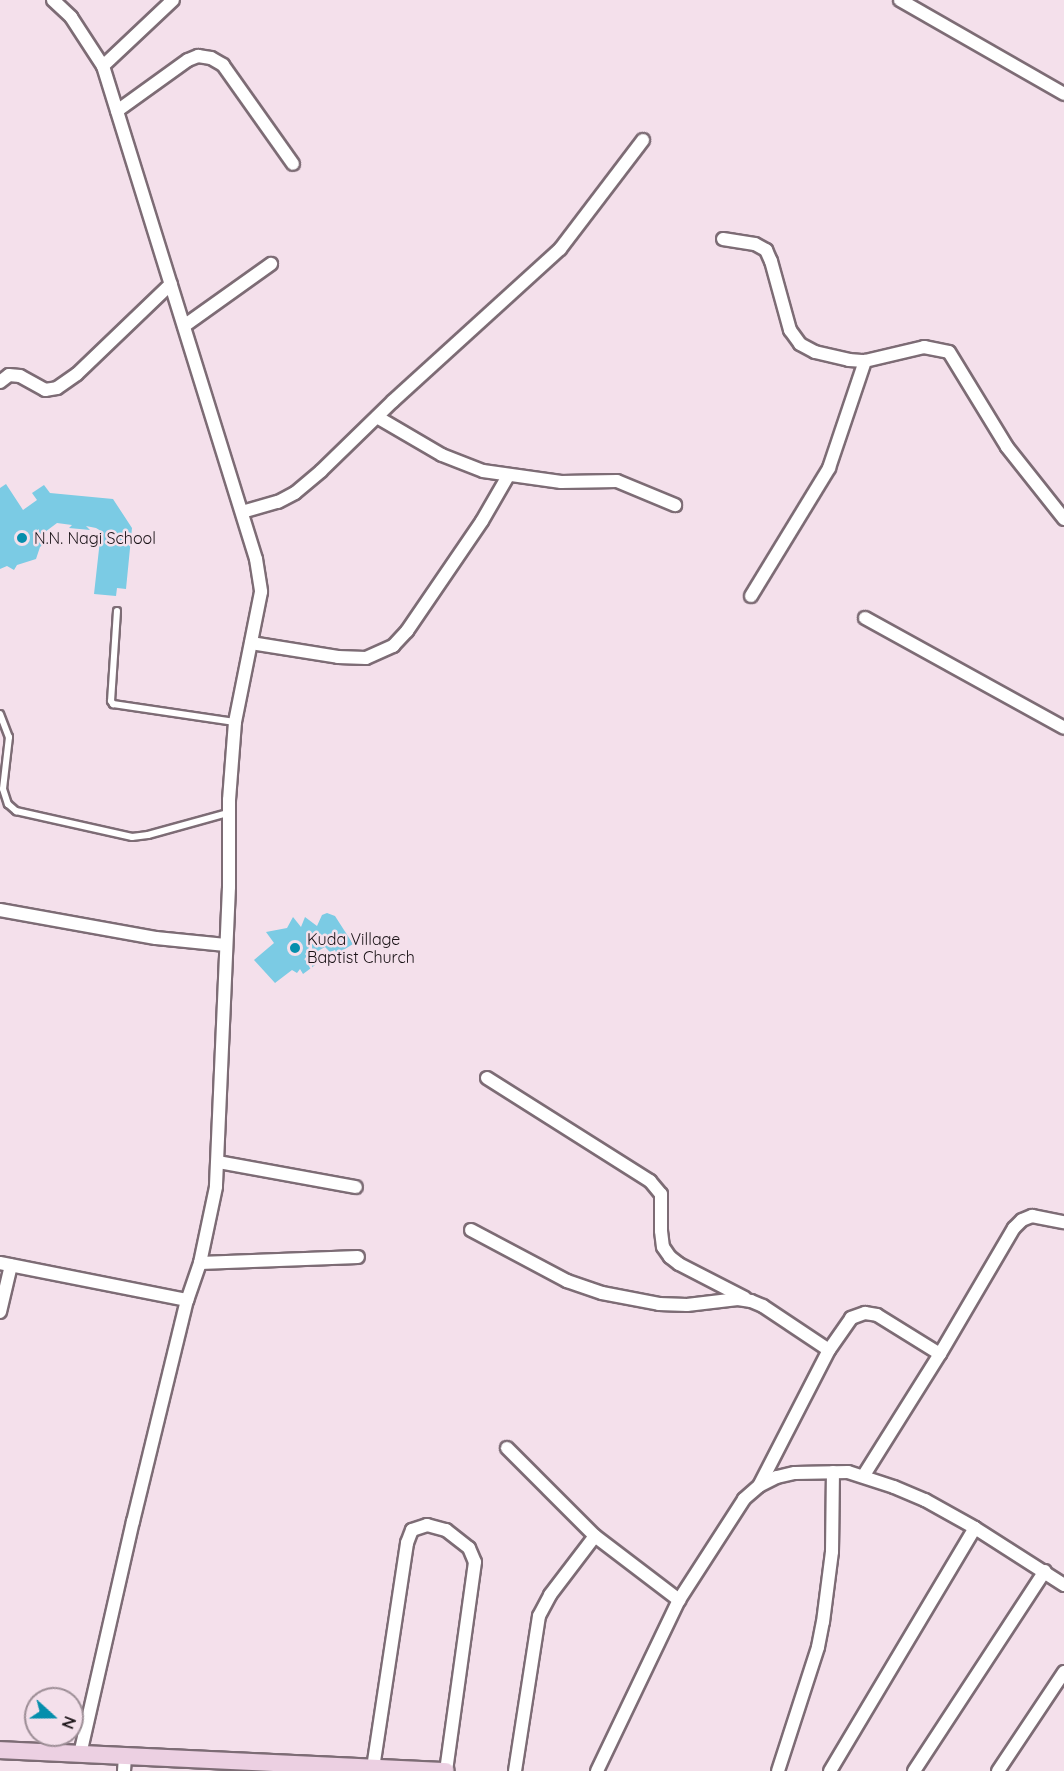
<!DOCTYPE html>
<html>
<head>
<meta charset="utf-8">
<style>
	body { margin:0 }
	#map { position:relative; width:1064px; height:1771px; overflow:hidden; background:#f4e0eb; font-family:Quicksand,sans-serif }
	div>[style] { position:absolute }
	.building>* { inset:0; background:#7bcbe4 }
	.roads { filter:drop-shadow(2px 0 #7d6c75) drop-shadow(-2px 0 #7d6c75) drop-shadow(0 2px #7d6c75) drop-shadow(0 -2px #7d6c75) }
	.lane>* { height:6px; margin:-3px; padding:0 3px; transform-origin:3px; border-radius:3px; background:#fff }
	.street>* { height:12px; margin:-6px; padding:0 6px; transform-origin:6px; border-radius:6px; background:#fff }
	.secondary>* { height:16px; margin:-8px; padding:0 8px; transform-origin:8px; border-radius:8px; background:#ecd0e2 }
	.dots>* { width:16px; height:16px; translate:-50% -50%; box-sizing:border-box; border:3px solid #f4e0eb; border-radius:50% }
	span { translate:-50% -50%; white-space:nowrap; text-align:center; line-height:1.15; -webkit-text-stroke:5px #f4e0eb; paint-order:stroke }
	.poi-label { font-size:16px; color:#1a1317 }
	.left { translate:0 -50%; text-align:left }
	.north { position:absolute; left:24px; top:1687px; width:60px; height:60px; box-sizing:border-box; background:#f4e0eb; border:2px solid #9d8e96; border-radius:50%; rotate:111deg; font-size:16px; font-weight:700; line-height:24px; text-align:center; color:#1a1317 }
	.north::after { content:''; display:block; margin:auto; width:21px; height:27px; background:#058eac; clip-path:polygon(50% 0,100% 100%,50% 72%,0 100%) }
</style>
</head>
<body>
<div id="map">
	<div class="building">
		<i style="clip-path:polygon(6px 484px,23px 510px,37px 500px,32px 493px,44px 485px,50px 493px,113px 499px,132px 528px,126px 589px,117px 588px,116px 596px,94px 594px,101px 531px,96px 528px,86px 526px,90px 530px,69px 528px,72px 525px,57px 523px,41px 535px,46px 542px,40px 547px,36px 559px,17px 565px,14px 570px,7px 566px,0 569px,0 488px)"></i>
		<i style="clip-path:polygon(327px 913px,335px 916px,353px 944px,337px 954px,335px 950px,330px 952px,325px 947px,316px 952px,322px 960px,303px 974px,300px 969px,297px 973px,292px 970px,275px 983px,254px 960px,274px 943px,266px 932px,287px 928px,293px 917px,301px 927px,305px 917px,317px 926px,322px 915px)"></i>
	</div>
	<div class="roads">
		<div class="lane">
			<i style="left:117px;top:611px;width:90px;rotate:93.8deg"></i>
			<i style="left:111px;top:701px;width:4px;rotate:56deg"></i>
			<i style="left:113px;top:704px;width:123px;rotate:8.4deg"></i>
			<i style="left:0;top:714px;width:25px;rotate:69deg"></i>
			<i style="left:9px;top:737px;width:52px;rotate:96.6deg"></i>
			<i style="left:3px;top:789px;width:16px;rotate:72deg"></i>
			<i style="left:8px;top:804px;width:11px;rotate:41deg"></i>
			<i style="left:16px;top:811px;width:119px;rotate:12.6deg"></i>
			<i style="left:132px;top:837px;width:16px;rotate:-7deg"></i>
			<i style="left:148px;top:835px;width:83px;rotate:-15.4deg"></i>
		</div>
		<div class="street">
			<i style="left:53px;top:0;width:25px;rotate:43deg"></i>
			<i style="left:71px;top:17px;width:59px;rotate:56.9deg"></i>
			<i style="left:103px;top:66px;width:516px;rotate:72.76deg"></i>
			<i style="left:256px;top:559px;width:33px;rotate:81deg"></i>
			<i style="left:261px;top:592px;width:133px;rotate:101.3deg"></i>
			<i style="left:235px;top:722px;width:78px;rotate:94.4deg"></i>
			<i style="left:229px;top:800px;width:87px;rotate:90deg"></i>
			<i style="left:229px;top:887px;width:300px;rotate:92.5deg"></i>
			<i style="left:216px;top:1187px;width:78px;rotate:101.9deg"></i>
			<i style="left:200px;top:1263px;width:39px;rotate:109deg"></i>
			<i style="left:187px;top:1300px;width:228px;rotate:103.7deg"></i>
			<i style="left:133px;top:1521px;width:239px;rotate:102.8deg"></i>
			<i style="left:900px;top:0;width:189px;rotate:29.8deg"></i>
			<i style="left:103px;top:66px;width:96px;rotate:-43.3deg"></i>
			<i style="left:117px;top:111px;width:87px;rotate:-35.7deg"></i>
			<i style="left:188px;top:60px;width:11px;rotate:-22deg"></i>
			<i style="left:198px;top:56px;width:13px;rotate:9deg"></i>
			<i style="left:211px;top:58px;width:14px;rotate:30deg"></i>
			<i style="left:223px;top:65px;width:121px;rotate:54.7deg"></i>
			<i style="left:723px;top:239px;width:32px;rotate:9deg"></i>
			<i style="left:755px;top:244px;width:13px;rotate:29deg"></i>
			<i style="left:766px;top:250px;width:12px;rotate:66deg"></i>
			<i style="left:771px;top:261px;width:72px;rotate:74.6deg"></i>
			<i style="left:790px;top:330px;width:17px;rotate:54deg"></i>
			<i style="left:800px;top:344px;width:17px;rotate:28deg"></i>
			<i style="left:815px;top:352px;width:35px;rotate:13deg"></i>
			<i style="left:849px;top:360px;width:16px;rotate:4deg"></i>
			<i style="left:865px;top:361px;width:61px;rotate:-13.3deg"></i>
			<i style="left:924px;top:347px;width:25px;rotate:11deg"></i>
			<i style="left:949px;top:352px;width:111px;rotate:58.6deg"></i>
			<i style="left:1007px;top:447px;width:92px;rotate:51.6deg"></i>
			<i style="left:184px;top:326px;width:107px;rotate:-35.5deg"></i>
			<i style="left:0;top:382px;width:11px;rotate:-38deg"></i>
			<i style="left:9px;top:375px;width:11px;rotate:5deg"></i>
			<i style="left:20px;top:376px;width:29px;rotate:29deg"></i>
			<i style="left:45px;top:390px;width:12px;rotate:-9deg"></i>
			<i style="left:57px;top:388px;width:24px;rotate:-35deg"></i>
			<i style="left:77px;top:374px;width:130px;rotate:-43.8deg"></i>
			<i style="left:377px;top:417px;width:75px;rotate:30.3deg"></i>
			<i style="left:442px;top:455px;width:44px;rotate:21.3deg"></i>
			<i style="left:483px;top:471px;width:79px;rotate:8deg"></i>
			<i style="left:561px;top:482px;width:56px;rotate:-1deg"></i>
			<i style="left:617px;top:481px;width:63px;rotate:22.5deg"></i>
			<i style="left:242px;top:512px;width:37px;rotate:-16deg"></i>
			<i style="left:278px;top:502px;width:19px;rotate:-28deg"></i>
			<i style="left:295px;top:493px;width:34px;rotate:-40deg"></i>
			<i style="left:321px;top:471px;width:100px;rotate:-44.2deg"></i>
			<i style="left:393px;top:401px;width:226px;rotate:-42.3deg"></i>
			<i style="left:560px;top:249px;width:137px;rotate:-52.7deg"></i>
			<i style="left:751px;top:596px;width:150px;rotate:-58.6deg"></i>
			<i style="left:829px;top:468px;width:113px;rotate:-71.4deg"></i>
			<i style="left:865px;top:618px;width:227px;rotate:28.9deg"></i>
			<i style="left:251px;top:643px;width:88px;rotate:9.1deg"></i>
			<i style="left:338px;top:657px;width:28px;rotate:2deg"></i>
			<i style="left:366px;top:658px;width:30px;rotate:-24deg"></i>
			<i style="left:393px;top:646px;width:21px;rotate:-47deg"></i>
			<i style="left:407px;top:631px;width:133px;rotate:-55.7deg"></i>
			<i style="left:482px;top:521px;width:52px;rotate:-60deg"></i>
			<i style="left:0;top:910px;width:158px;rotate:10.2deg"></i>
			<i style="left:156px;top:938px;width:70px;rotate:5.7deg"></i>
			<i style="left:487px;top:1078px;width:193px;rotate:32.3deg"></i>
			<i style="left:650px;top:1181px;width:17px;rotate:50deg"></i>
			<i style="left:661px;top:1194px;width:37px;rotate:90deg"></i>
			<i style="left:661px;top:1231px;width:16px;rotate:83deg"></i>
			<i style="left:663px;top:1247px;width:12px;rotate:55deg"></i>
			<i style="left:670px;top:1257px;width:11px;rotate:38deg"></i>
			<i style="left:679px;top:1264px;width:74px;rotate:27.3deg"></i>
			<i style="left:218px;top:1162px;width:140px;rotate:10.3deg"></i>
			<i style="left:471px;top:1230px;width:109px;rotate:28deg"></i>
			<i style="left:567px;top:1281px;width:37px;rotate:19deg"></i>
			<i style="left:602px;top:1293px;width:58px;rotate:10.9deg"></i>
			<i style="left:659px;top:1304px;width:28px;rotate:2deg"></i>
			<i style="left:687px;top:1305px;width:51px;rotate:-6.7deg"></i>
			<i style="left:738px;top:1299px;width:13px;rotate:9deg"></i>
			<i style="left:751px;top:1301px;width:13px;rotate:23deg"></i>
			<i style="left:763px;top:1306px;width:79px;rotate:33.7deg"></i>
			<i style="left:0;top:1263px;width:191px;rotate:11.2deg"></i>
			<i style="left:200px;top:1263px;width:158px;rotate:-2.2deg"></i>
			<i style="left:0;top:1312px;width:48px;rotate:-76.8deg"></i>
			<i style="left:507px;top:1448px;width:124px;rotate:45deg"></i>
			<i style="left:595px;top:1536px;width:106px;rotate:37.3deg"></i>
			<i style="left:864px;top:1475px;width:143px;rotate:-57.9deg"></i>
			<i style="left:940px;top:1354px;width:146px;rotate:-59.6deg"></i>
			<i style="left:1014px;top:1228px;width:11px;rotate:-45deg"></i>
			<i style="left:1022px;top:1220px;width:11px;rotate:-22deg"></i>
			<i style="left:1032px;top:1216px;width:33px;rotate:11deg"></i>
			<i style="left:759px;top:1486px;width:153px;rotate:-62.8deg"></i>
			<i style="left:829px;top:1350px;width:39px;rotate:-55deg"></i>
			<i style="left:851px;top:1318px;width:15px;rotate:-20deg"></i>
			<i style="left:865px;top:1313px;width:12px;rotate:9deg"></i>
			<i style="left:877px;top:1315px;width:74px;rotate:31.8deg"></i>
			<i style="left:373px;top:1768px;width:228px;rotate:-81.4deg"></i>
			<i style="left:407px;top:1543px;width:14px;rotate:-69deg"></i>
			<i style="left:412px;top:1530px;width:16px;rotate:-18deg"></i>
			<i style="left:427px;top:1525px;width:20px;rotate:15deg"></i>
			<i style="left:446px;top:1530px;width:29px;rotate:38deg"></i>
			<i style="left:469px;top:1548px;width:15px;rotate:67deg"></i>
			<i style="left:475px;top:1562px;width:211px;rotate:97.9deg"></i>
			<i style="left:124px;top:1771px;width:14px;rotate:-86deg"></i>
			<i style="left:515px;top:1771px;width:157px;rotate:-81.2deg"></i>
			<i style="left:539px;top:1616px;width:24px;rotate:-62deg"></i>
			<i style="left:550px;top:1595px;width:74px;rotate:-52.7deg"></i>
			<i style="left:597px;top:1771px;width:190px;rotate:-64.4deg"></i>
			<i style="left:679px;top:1600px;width:120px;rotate:-57.2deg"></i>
			<i style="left:744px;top:1499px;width:20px;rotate:-41deg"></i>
			<i style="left:759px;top:1486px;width:20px;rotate:-27deg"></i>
			<i style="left:777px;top:1477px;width:18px;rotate:-13deg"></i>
			<i style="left:795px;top:1473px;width:53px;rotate:-1.1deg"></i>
			<i style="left:848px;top:1472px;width:48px;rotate:18.1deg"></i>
			<i style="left:894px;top:1487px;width:34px;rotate:23deg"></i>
			<i style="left:925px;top:1500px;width:57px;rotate:29.2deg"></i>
			<i style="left:975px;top:1528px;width:106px;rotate:32.6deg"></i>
			<i style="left:778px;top:1771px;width:130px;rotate:-72.1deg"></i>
			<i style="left:818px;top:1647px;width:25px;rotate:-79deg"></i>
			<i style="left:823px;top:1622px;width:71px;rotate:-82.7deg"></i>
			<i style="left:832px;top:1552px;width:80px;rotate:-89.3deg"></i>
			<i style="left:830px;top:1771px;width:283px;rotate:-59.2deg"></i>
			<i style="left:914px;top:1771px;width:239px;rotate:-56.8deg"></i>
			<i style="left:998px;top:1771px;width:119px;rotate:-56.3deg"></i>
		</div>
		<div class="secondary">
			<i style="left:0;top:1750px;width:446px;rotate:2.7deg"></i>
		</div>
	</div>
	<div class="dots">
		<i style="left:22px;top:538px;background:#058eac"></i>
		<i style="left:295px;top:948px;background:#058eac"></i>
	</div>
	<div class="poi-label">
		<span class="left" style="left:34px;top:538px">N.N. Nagi School</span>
		<span class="left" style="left:307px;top:948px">Kuda Village<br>Baptist Church</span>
	</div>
	<div class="north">N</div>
</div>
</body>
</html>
